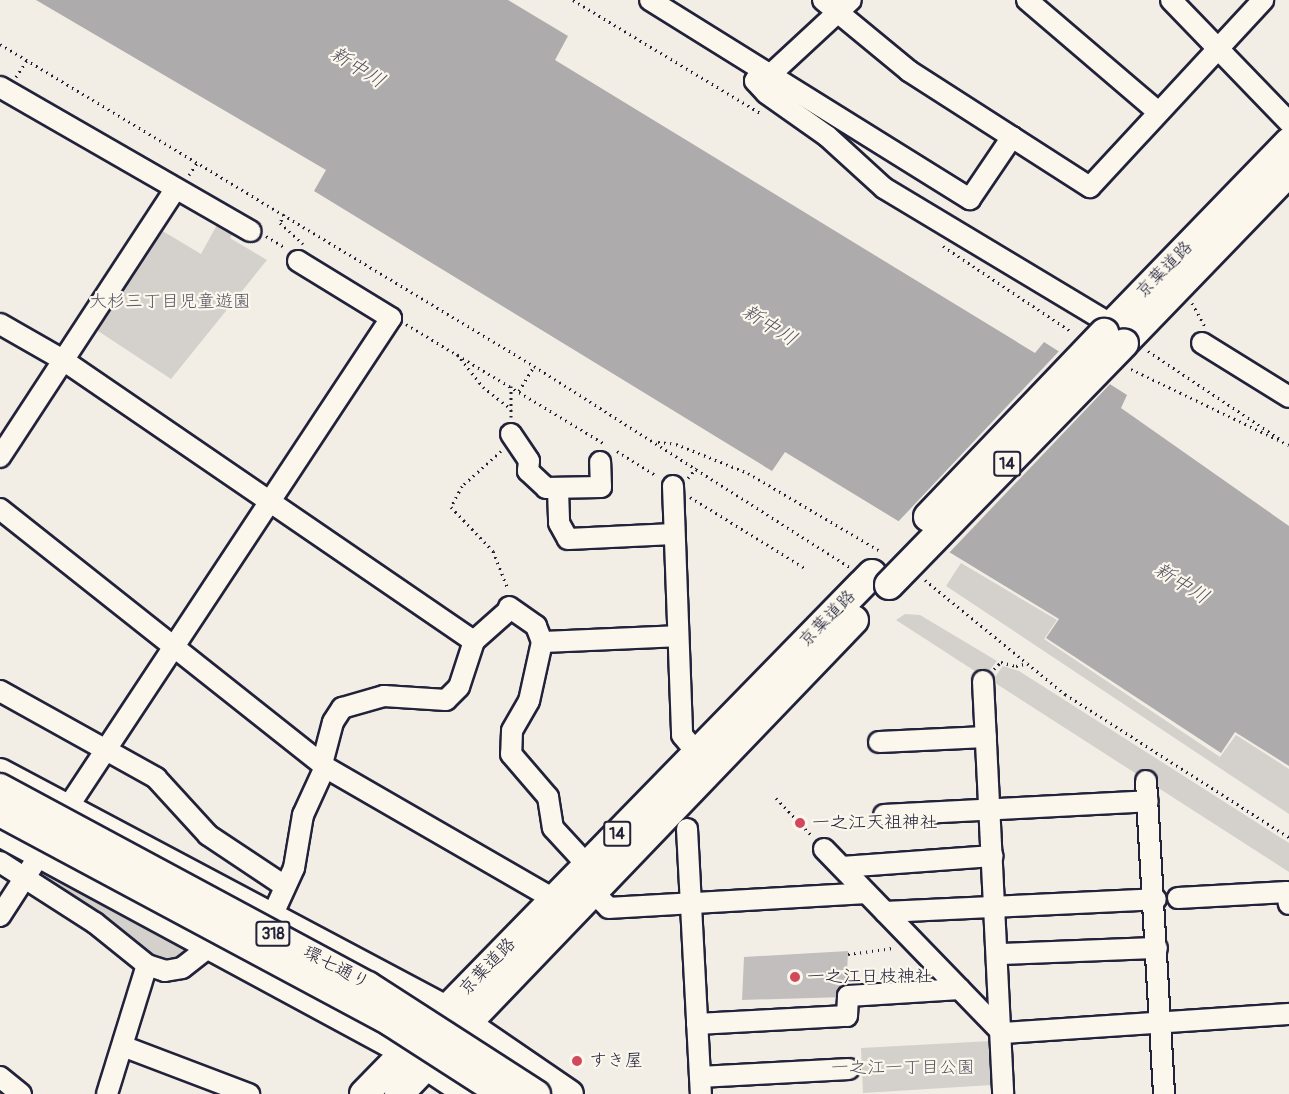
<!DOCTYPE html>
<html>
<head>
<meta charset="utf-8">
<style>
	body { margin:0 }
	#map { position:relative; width:1289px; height:1094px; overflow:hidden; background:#f2eee5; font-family:Pangolin,"Klee One",sans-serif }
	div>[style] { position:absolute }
	.green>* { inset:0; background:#d4d1cc }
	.water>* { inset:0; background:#aeabad }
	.pier>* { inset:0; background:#f2eee5 }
	.building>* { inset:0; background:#c2bebe }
	.path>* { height:3px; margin-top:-1.5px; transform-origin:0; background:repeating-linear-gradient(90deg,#22223b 0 1.5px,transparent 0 6px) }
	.roads { filter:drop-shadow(2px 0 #22223b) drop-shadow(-2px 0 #22223b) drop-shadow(0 2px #22223b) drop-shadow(0 -2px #22223b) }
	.minor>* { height:20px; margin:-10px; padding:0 10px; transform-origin:10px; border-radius:10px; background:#fbf7ec }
	.major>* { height:26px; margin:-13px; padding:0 13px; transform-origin:13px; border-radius:13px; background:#fbf7ec }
	.highway>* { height:28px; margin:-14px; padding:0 14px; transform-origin:14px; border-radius:14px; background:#fbf7ec }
	.bridges { filter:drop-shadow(2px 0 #22223b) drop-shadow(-2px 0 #22223b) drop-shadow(0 2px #22223b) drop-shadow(0 -2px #22223b) }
	.major-bridge>* { height:26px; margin:-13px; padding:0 13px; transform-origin:13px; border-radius:13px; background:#fbf7ec }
	.highway-bridge>* { height:28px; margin:-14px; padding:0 14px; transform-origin:14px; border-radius:14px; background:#fbf7ec }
	.dots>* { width:16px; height:16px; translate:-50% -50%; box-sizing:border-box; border:3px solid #fbf7ec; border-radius:50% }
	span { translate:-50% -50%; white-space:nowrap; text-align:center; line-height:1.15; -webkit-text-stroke:4.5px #fbf7ec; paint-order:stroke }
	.shield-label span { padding:2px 4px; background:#fbf7ec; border:2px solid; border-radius:4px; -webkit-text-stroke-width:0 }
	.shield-label { font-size:16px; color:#22223b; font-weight:700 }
	.street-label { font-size:18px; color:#22223b }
	.park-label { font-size:18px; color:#575766 }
	.poi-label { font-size:18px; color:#22223b }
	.left { translate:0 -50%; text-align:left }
	.water-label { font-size:20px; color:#535263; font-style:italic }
</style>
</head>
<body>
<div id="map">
	<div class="green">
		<i style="clip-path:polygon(218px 223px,234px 232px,230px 238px,267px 260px,171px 379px,95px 329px,161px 230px,201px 254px)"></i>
		<i style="clip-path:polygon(961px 563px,1057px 620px,1044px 639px,1220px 757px,1236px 735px,1289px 769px,1289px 814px,946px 586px)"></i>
		<i style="clip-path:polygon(905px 614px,920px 615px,997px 661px,984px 677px,896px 620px)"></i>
		<i style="clip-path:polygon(1003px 666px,1019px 671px,1289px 843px,1289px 872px,992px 681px)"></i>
		<i style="clip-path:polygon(40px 863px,200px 949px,183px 961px,148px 961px,31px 876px)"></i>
		<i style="clip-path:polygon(991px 1041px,992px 1085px,863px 1093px,861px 1048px)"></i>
	</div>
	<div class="water">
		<i style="clip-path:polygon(36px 0,508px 0,568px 36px,555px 60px,1035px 353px,1044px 342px,1127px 395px,1121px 408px,1289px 526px,1289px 766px,1235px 732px,1221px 753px,1046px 638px,1059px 619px,785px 452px,772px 471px,314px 191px,326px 170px)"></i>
	</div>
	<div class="pier">
		<i style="clip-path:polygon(1061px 349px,1112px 382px,947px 555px,896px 524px)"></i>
	</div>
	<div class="building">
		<i style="clip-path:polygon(848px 951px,846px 997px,742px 1000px,744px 957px)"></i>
	</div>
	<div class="path">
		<i style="left:573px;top:0;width:218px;rotate:31.1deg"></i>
		<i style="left:0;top:44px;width:624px;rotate:31.09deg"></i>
		<i style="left:534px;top:366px;width:374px;rotate:32.5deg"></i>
		<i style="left:16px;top:77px;width:20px;rotate:-57deg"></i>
		<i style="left:189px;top:175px;width:14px;rotate:-56deg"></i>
		<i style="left:284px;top:214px;width:10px;rotate:114deg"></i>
		<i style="left:280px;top:223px;width:31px;rotate:42deg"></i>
		<i style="left:266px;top:236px;width:23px;rotate:31deg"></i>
		<i style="left:943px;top:246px;width:155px;rotate:33.7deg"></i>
		<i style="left:1192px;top:303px;width:26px;rotate:61deg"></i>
		<i style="left:406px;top:324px;width:230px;rotate:31.1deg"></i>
		<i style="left:1148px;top:351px;width:159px;rotate:33.7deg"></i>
		<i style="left:457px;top:354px;width:42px;rotate:51.8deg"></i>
		<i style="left:483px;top:387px;width:36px;rotate:38deg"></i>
		<i style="left:1131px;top:369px;width:175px;rotate:25.7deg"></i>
		<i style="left:511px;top:386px;width:31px;rotate:90deg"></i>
		<i style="left:519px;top:391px;width:29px;rotate:-59deg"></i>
		<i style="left:658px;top:442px;width:18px;rotate:6deg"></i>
		<i style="left:676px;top:444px;width:78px;rotate:21.9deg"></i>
		<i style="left:748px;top:473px;width:156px;rotate:30.5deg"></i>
		<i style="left:501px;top:451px;width:52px;rotate:138.1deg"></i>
		<i style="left:462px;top:486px;width:24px;rotate:118deg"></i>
		<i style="left:451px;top:507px;width:61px;rotate:46.3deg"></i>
		<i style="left:493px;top:551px;width:41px;rotate:68.5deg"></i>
		<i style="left:617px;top:451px;width:47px;rotate:32deg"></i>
		<i style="left:688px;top:478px;width:13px;rotate:-51deg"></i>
		<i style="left:690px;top:497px;width:135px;rotate:31.7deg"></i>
		<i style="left:925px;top:580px;width:181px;rotate:39.2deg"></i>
		<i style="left:1065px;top:694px;width:266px;rotate:32.6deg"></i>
		<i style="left:994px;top:669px;width:10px;rotate:-45deg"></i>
		<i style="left:1001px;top:662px;width:16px;rotate:15deg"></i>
		<i style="left:1016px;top:666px;width:12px;rotate:-14deg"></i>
		<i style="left:776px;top:798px;width:52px;rotate:46.5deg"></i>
		<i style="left:848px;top:954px;width:46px;rotate:-7.4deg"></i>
	</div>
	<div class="roads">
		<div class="minor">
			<i style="left:650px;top:0;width:377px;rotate:31.9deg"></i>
			<i style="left:970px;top:199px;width:75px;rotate:-55.9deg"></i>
			<i style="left:823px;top:0;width:112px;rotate:39.5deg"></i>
			<i style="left:909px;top:71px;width:215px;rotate:32.7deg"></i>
			<i style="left:1090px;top:187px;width:255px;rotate:-47.2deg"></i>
			<i style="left:1027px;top:0;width:172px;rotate:40.5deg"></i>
			<i style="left:1171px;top:0;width:170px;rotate:46deg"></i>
			<i style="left:762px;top:71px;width:12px;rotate:125deg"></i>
			<i style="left:755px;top:81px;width:16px;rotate:47deg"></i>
			<i style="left:766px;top:93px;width:75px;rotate:35.2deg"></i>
			<i style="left:827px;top:136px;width:77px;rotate:42.4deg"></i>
			<i style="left:884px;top:188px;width:266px;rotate:31deg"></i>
			<i style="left:770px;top:75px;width:110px;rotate:-42.8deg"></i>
			<i style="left:0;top:87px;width:289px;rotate:29.9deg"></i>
			<i style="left:0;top:324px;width:73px;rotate:29.7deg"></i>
			<i style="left:63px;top:360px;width:498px;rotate:34.4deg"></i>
			<i style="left:1202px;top:343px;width:102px;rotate:31.8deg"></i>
			<i style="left:511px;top:434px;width:32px;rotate:56deg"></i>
			<i style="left:529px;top:461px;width:10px;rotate:96deg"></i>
			<i style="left:528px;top:471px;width:25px;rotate:43deg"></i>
			<i style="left:546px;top:488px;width:55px;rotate:-1deg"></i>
			<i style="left:601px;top:487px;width:25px;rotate:-92deg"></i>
			<i style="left:0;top:457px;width:319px;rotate:-56.8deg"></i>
			<i style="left:673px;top:486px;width:249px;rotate:87.9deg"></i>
			<i style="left:682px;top:735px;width:23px;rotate:50deg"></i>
			<i style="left:558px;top:490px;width:33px;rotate:88deg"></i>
			<i style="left:559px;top:523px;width:18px;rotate:61deg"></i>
			<i style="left:568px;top:539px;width:106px;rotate:-2.7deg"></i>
			<i style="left:0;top:509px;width:415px;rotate:38.4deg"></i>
			<i style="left:325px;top:767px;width:264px;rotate:30deg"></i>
			<i style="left:509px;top:607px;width:33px;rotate:35deg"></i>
			<i style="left:536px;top:626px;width:17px;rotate:69deg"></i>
			<i style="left:542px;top:642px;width:60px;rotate:102.4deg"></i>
			<i style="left:529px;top:701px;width:34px;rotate:120deg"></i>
			<i style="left:512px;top:731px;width:23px;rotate:92deg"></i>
			<i style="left:511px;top:754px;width:57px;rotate:49.3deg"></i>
			<i style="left:548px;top:797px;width:31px;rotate:81deg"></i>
			<i style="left:553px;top:828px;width:50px;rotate:47.4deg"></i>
			<i style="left:542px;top:642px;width:135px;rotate:-2.5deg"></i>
			<i style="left:983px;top:681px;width:413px;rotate:87.2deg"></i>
			<i style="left:0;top:691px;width:179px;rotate:29.1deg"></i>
			<i style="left:156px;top:778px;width:77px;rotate:47.6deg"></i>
			<i style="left:208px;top:835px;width:90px;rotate:33.7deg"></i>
			<i style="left:879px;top:742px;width:107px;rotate:-2.7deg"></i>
			<i style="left:322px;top:764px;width:43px;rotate:-75.3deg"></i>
			<i style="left:333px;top:722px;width:17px;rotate:-57deg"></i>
			<i style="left:342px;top:708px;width:44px;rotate:-15.9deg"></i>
			<i style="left:384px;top:696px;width:62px;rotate:3.7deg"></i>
			<i style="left:446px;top:700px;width:18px;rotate:-45deg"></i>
			<i style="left:459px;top:687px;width:48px;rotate:-71.9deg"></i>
			<i style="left:474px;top:641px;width:47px;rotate:-41.5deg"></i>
			<i style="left:1146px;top:781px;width:314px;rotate:86.7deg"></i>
			<i style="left:68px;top:807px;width:586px;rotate:-56.55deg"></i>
			<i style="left:391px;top:318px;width:109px;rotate:-148.5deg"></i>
			<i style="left:884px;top:815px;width:264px;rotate:-3deg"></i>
			<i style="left:687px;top:829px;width:265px;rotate:87deg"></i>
			<i style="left:824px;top:849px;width:256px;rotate:45.9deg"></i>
			<i style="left:0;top:862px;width:113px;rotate:32.7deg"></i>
			<i style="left:95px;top:923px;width:67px;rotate:38.9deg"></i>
			<i style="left:147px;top:965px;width:19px;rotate:18deg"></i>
			<i style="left:165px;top:971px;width:17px;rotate:-10deg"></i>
			<i style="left:182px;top:968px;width:34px;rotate:-38deg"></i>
			<i style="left:842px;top:867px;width:151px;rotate:-4.2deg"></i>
			<i style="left:594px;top:893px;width:21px;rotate:45deg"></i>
			<i style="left:609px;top:908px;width:257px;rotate:-3.3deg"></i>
			<i style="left:1178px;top:898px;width:109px;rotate:-3.2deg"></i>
			<i style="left:1287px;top:892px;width:12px;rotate:81deg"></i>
			<i style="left:885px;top:912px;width:271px;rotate:-2.7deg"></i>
			<i style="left:0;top:916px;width:61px;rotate:-57.1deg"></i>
			<i style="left:272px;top:916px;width:53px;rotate:-65.4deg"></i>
			<i style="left:294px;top:868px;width:54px;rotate:-80.4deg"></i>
			<i style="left:303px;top:815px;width:53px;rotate:-65.4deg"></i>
			<i style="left:999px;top:954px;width:158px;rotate:-2.2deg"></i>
			<i style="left:697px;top:1024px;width:150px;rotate:-3.1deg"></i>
			<i style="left:847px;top:1016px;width:20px;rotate:-87deg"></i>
			<i style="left:848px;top:996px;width:112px;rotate:-3.6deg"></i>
			<i style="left:1002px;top:1033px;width:288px;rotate:-3.8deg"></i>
			<i style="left:125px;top:1047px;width:133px;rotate:20.8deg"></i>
			<i style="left:0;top:1077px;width:27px;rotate:39deg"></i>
			<i style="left:700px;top:1077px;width:149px;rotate:-3.1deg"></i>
			<i style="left:107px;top:1094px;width:135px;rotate:-72.8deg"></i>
		</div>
		<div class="major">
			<i style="left:0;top:772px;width:505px;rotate:27.99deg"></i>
			<i style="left:446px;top:1009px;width:150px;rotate:34.4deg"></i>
			<i style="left:0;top:833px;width:460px;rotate:28.4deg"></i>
			<i style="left:405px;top:1052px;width:76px;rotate:33.7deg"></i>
		</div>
		<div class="highway">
			<i style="left:1104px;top:333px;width:266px;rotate:-45.9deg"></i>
			<i style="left:1124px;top:343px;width:238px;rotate:-46deg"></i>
			<i style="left:364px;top:1094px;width:727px;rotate:-45.67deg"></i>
			<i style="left:399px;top:1094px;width:657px;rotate:-46.17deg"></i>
		</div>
	</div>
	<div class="bridges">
		<div class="major-bridge">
			<i style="left:0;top:787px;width:418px;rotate:28.3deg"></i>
			<i style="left:368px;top:985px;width:201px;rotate:32.8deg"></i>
			<i style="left:0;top:813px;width:444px;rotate:28.2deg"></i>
			<i style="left:391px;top:1023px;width:131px;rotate:32.8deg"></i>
		</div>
		<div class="highway-bridge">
			<i style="left:928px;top:517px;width:255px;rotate:-46.3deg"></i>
			<i style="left:889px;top:585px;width:337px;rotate:-45.8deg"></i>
		</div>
	</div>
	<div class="dots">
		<i style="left:800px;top:823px;background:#d1495b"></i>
		<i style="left:795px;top:977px;background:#d1495b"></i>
		<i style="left:577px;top:1061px;background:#d1495b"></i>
	</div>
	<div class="shield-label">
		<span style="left:1007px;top:464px">14</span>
		<span style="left:617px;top:834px">14</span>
		<span style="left:273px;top:934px">318</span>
	</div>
	<div class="street-label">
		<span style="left:1165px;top:270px;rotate:-46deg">京葉道路</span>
		<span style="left:828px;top:619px;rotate:-46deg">京葉道路</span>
		<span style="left:488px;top:967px;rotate:-46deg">京葉道路</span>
		<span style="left:336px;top:968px;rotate:28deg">環七通り</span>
	</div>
	<div class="park-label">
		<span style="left:170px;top:302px">大杉三丁目児童遊園</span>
		<span style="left:903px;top:1068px">一之江一丁目公園</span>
	</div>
	<div class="poi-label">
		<span class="left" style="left:812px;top:823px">一之江天祖神社</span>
		<span class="left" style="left:807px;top:977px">一之江日枝神社</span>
		<span class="left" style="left:589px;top:1061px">すき屋</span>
	</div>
	<div class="water-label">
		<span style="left:358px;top:67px;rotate:32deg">新中川</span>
		<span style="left:770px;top:325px;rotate:32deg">新中川</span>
		<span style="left:1182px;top:583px;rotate:32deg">新中川</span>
	</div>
</div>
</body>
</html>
